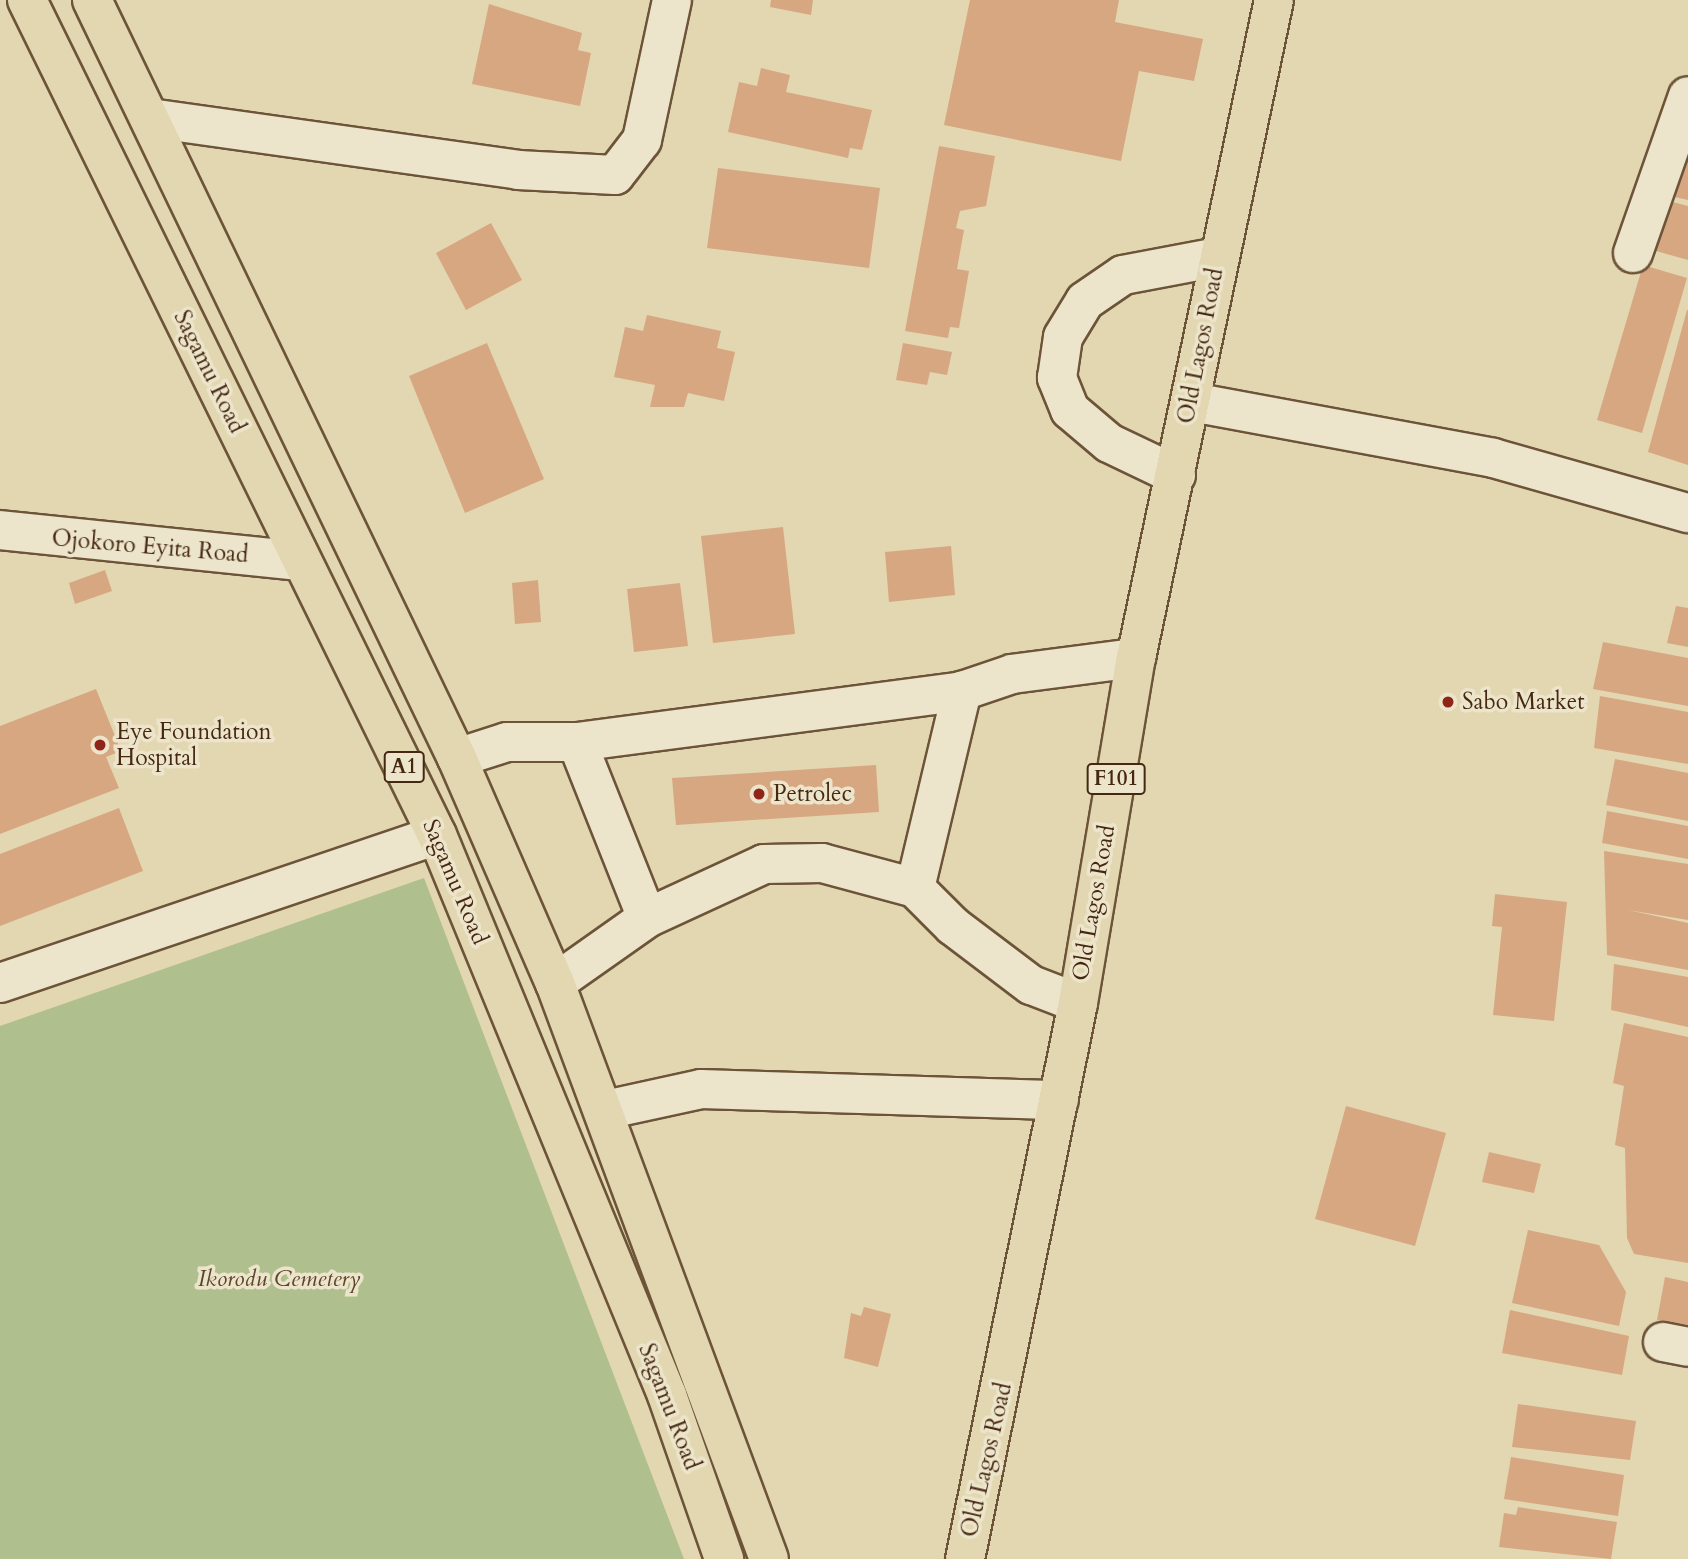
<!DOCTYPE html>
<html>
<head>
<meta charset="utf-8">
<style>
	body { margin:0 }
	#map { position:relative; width:1688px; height:1559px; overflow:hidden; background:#e2d7b0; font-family:Cardo,serif }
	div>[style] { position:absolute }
	.green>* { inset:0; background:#b0bf8e }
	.building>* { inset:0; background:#d7a782 }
	.roads { filter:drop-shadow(2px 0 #6d5439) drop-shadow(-2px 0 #6d5439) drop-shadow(0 2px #6d5439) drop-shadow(0 -2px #6d5439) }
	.minor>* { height:38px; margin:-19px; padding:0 19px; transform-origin:19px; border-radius:19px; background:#ece5cc }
	.major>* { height:38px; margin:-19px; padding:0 19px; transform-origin:19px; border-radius:19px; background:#e2d7b0 }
	.highway>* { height:38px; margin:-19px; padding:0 19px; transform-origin:19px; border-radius:19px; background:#e2d7b0 }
	.dots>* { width:19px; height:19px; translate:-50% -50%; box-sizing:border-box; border:4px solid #ece5cc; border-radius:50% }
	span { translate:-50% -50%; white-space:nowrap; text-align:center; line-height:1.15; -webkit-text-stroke:7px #ece5cc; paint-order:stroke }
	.shield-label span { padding:2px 5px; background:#ece5cc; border:2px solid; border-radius:5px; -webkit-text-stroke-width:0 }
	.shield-label { font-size:21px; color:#462811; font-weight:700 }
	.street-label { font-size:23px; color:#462811 }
	.poi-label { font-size:23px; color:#462811 }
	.left { translate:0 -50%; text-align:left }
	.park-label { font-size:23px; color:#5b462a; font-style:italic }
</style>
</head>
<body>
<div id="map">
	<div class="green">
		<i style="clip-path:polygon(424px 878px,684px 1559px,0 1559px,0 1026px)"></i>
	</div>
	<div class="building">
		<i style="clip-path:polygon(771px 0,813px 0,811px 15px,770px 7px)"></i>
		<i style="clip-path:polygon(970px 0,1119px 0,1115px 22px,1203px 39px,1194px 81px,1139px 71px,1121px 161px,944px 125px)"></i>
		<i style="clip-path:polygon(489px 4px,582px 33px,578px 50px,591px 53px,580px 106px,472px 84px)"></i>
		<i style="clip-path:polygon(761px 68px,790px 75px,786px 92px,872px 110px,862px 150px,850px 148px,848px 158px,728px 132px,739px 82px,757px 86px)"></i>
		<i style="clip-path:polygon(1688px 144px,1688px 200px,1670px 196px)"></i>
		<i style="clip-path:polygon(939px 146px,995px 156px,986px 206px,960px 211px,956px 228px,964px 230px,957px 269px,969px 271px,959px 328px,950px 327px,948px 338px,905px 331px)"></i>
		<i style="clip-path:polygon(718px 168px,880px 188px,869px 268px,707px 248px)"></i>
		<i style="clip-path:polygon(1669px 201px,1688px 206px,1688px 260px,1649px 249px)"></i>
		<i style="clip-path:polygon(491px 223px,522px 280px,466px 310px,436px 253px)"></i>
		<i style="clip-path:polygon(1643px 265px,1687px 278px,1642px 433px,1597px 420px)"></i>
		<i style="clip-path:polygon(1687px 310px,1688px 310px,1688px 465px,1648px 452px)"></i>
		<i style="clip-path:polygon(647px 315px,721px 331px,717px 348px,735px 352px,724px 401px,688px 393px,684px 407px,650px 407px,655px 385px,614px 377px,625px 327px,643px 331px)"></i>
		<i style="clip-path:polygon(487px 343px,544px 479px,465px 513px,409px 376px)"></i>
		<i style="clip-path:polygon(903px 343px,952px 352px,947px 375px,930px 372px,927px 385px,896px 380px)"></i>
		<i style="clip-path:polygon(783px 527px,795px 634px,713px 643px,701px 536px)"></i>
		<i style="clip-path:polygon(951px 546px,955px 595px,889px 602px,885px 552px)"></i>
		<i style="clip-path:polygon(105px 570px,112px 591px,75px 604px,69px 583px)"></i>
		<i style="clip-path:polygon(538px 580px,541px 622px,515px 624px,512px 583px)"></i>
		<i style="clip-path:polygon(680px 583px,688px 646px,634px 652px,627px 589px)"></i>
		<i style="clip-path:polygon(1676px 606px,1688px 608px,1688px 647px,1667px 643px)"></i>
		<i style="clip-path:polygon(1603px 642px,1688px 658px,1688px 706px,1593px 689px)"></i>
		<i style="clip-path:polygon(96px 689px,121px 751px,106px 757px,119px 788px,0 834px,0 726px)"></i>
		<i style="clip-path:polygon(1600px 696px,1688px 712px,1688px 764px,1594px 748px)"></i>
		<i style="clip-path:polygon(1615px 759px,1688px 773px,1688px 821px,1606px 805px)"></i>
		<i style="clip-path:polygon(876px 765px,879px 812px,676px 825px,672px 778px)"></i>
		<i style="clip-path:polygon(119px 808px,143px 871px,0 926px,0 854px)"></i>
		<i style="clip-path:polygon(1607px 811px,1688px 826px,1688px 859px,1602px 843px)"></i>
		<i style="clip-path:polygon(1604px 851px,1688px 864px,1688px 920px,1628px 910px,1688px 923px,1688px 970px,1607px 955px)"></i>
		<i style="clip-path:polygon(1495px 894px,1567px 902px,1554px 1021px,1493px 1015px,1502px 927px,1492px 926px)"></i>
		<i style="clip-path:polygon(1614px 964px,1688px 977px,1688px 1027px,1611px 1010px)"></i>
		<i style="clip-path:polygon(1624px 1023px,1688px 1037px,1688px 1263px,1634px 1254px,1627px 1238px,1625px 1148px,1615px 1145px,1624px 1086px,1613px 1083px)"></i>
		<i style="clip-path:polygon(1346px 1106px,1446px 1133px,1415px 1246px,1315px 1219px)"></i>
		<i style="clip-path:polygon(1489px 1152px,1541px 1164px,1534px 1193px,1482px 1182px)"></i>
		<i style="clip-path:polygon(1528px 1230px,1599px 1245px,1626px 1292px,1619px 1326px,1512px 1303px)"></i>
		<i style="clip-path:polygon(1665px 1277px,1688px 1282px,1688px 1325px,1657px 1320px)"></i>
		<i style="clip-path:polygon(864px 1307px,891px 1314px,878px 1367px,844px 1358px,851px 1313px,861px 1316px)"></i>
		<i style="clip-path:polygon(1510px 1310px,1629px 1336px,1622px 1375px,1502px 1353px)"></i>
		<i style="clip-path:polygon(1518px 1404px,1636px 1421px,1630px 1460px,1512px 1447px)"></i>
		<i style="clip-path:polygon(1511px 1457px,1624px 1475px,1618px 1516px,1504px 1499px)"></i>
		<i style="clip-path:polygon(1518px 1507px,1617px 1522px,1611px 1559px,1499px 1547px,1504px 1513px,1516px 1515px)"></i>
	</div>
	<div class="roads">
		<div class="minor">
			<i style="left:150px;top:118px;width:372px;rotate:8deg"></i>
			<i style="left:518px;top:170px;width:97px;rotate:3deg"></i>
			<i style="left:615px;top:175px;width:44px;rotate:-52.4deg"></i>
			<i style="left:642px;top:140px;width:143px;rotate:-77.9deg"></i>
			<i style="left:1633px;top:253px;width:166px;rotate:-70.7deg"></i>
			<i style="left:1192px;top:402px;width:306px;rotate:10.5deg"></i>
			<i style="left:1493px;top:458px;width:203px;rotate:15.8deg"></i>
			<i style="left:1176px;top:475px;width:74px;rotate:-154.5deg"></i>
			<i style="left:1109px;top:443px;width:51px;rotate:-139.8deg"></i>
			<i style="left:1070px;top:410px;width:35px;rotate:-112deg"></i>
			<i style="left:1057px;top:378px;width:41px;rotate:-81.7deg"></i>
			<i style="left:1063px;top:337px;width:42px;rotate:-58.6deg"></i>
			<i style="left:1085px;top:301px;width:46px;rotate:-34.4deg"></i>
			<i style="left:1123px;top:275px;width:97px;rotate:-10.7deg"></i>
			<i style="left:0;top:530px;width:302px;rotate:5.9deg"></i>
			<i style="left:577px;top:742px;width:189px;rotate:68.3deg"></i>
			<i style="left:457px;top:758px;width:52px;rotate:-17.7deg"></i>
			<i style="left:507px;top:742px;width:70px"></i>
			<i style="left:577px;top:742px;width:388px;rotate:-7.5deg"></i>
			<i style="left:0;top:983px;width:461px;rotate:-18.7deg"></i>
			<i style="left:555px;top:983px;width:113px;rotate:-35.2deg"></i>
			<i style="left:647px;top:918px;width:129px;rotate:-24.8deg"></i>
			<i style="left:764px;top:864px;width:58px;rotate:-1deg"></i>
			<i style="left:822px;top:863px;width:96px;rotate:15deg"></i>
			<i style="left:1078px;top:1003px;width:50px;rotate:-159deg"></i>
			<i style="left:1031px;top:985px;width:98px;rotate:-142.9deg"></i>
			<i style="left:953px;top:926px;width:54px;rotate:-135deg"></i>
			<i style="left:915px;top:888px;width:203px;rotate:-76.6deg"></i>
			<i style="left:962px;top:691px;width:53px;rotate:-18.8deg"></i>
			<i style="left:1012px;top:674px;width:125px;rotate:-7.4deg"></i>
			<i style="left:605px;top:1110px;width:98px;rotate:-12.3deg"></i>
			<i style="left:701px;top:1089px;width:358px;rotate:1.8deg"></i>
			<i style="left:1663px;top:1342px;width:25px;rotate:11deg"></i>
		</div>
		<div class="major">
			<i style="left:965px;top:1559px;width:567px;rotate:-78.51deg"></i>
			<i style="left:1078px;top:1003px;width:350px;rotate:-80.5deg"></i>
			<i style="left:1136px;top:658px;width:672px;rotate:-78.16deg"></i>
		</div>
		<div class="highway">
			<i style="left:27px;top:0;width:930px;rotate:63.85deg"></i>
			<i style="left:437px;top:835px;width:605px;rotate:67.67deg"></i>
			<i style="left:667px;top:1395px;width:174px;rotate:70.8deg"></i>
			<i style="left:92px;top:0;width:841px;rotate:64.29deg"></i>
			<i style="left:457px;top:758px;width:245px;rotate:66.5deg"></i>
			<i style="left:555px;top:983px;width:614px;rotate:69.62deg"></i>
		</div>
	</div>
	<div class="dots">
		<i style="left:1448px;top:702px;background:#8f2418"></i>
		<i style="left:100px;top:745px;background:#8f2418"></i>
		<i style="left:759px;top:794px;background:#8f2418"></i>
	</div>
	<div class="shield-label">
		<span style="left:404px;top:767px">A1</span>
		<span style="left:1116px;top:779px">F101</span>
	</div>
	<div class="street-label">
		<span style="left:1201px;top:346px;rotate:-79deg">Old Lagos Road</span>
		<span style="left:209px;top:372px;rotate:64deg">Sagamu Road</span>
		<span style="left:150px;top:547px;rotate:5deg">Ojokoro Eyita Road</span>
		<span style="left:455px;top:882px;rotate:67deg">Sagamu Road</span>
		<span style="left:1094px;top:903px;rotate:-80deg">Old Lagos Road</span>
		<span style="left:669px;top:1407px;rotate:69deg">Sagamu Road</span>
		<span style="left:987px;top:1460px;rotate:-77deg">Old Lagos Road</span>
	</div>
	<div class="poi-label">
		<span class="left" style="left:1462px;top:702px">Sabo Market</span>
		<span class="left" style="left:116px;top:745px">Eye Foundation<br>Hospital</span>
		<span class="left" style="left:773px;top:794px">Petrolec</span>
	</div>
	<div class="park-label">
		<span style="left:279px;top:1279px">Ikorodu Cemetery</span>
	</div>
</div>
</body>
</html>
